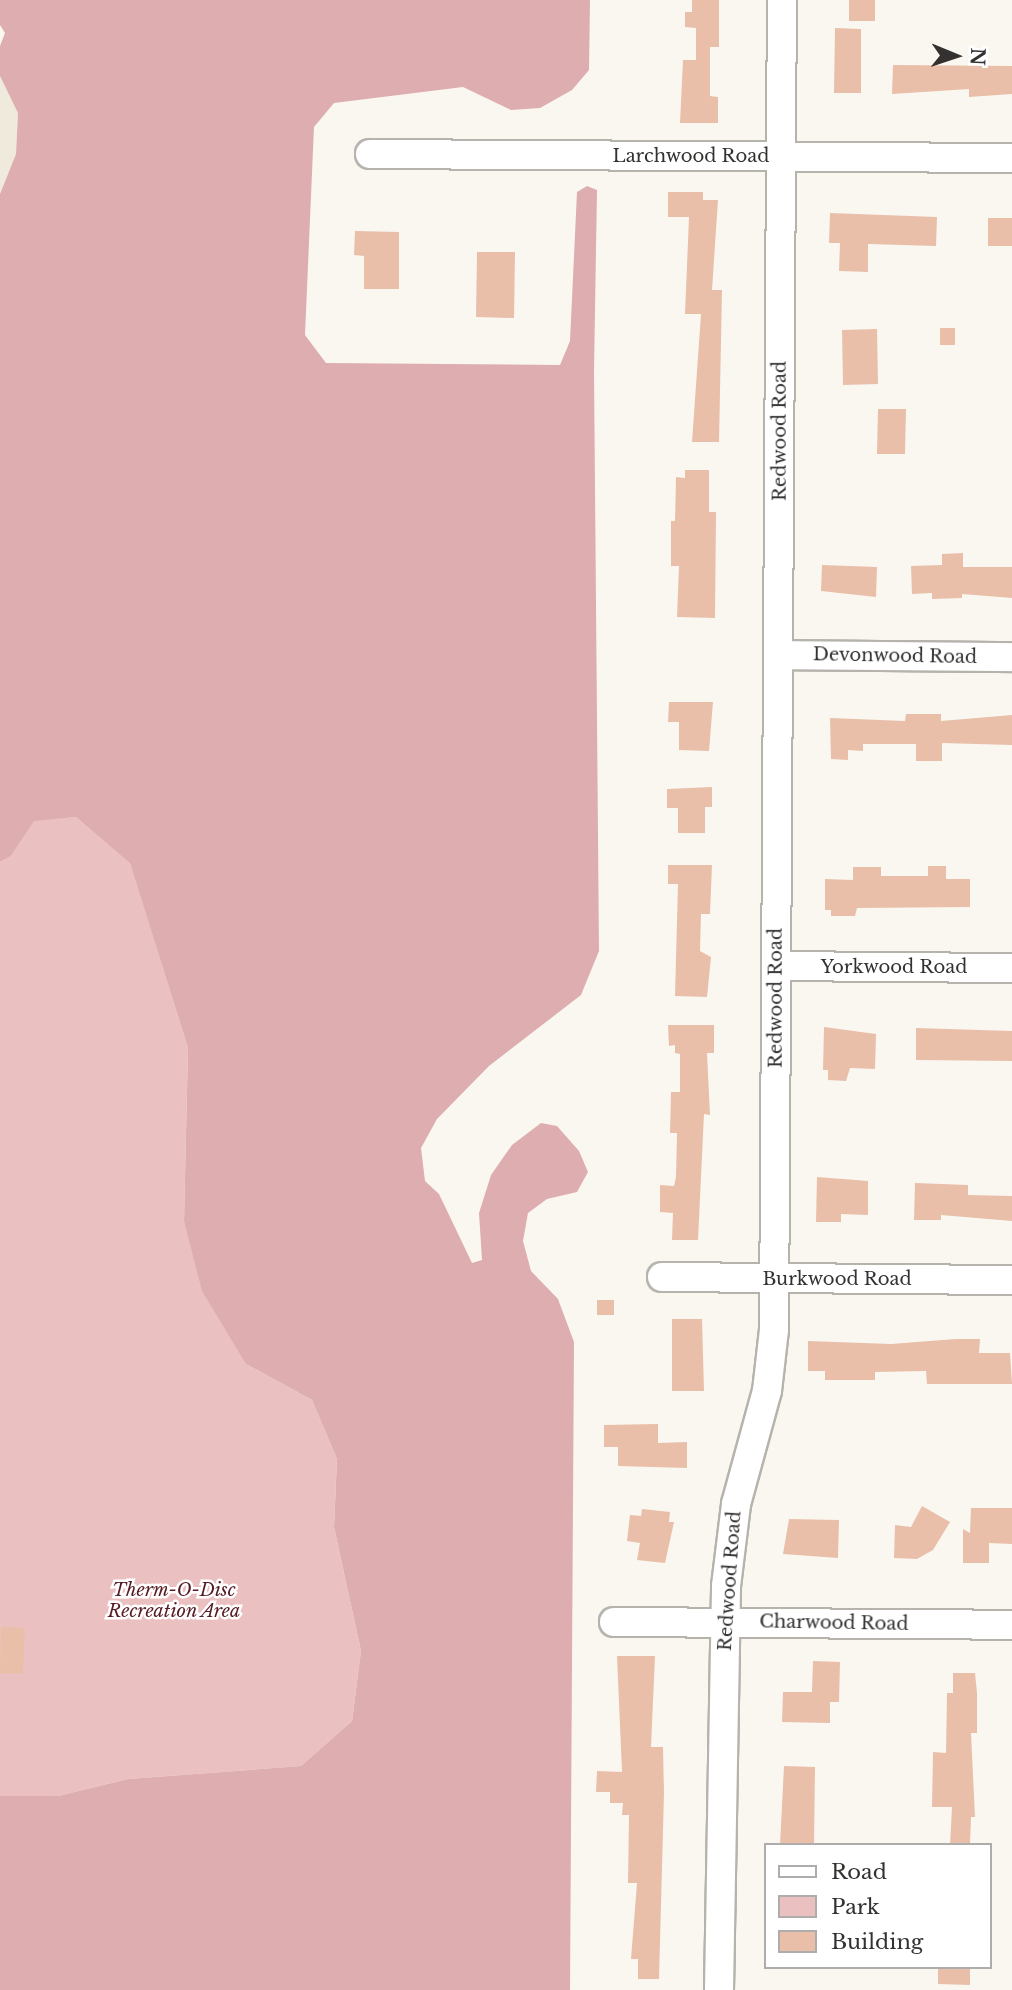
<!DOCTYPE html>
<html>
<head>
<meta charset="utf-8">
<style>
	body { margin:0 }
	#map { position:relative; width:1012px; height:1990px; overflow:hidden; background:#faf7f1; font-family:"Libre Baskerville",serif }
	div>[style] { position:absolute }
	.built>* { inset:0; background:#f0eadd }
	.green>* { inset:0; background:#ebc0c1 }
	.forest>* { inset:0; background:#deadaf }
	.building>* { inset:0; background:#e9bfa9 }
	.roads { filter:drop-shadow(2px 0 #b6b3ad) drop-shadow(-2px 0 #b6b3ad) drop-shadow(0 2px #b6b3ad) drop-shadow(0 -2px #b6b3ad) }
	.minor>* { height:28px; margin:-14px; padding:0 14px; transform-origin:14px; border-radius:14px; background:#fff }
	span { translate:-50% -50%; white-space:nowrap; text-align:center; line-height:1.15; -webkit-text-stroke:5px #fff; paint-order:stroke }
	.street-label { font-size:18px; color:#343230 }
	.park-label { font-size:18px; color:#561b23; font-style:italic }
	.legend { position:absolute; left:764px; top:1843px; width:228px; height:126px; box-sizing:border-box; background:#fff; border:2px solid #aeadac; margin:0; padding:9px 12px; list-style:none; font-size:21px; color:#343230 }
	.legend li { display:flex; align-items:center; gap:14px; height:35px }
	.legend b { width:35px; border:2px solid #aeadac }
	.north { position:absolute; left:921px; top:21px; width:70px; height:70px; -webkit-text-stroke:5px #fff; paint-order:stroke; rotate:92deg; font-size:19px; font-weight:700; line-height:28px; text-align:center; color:#343230 }
	.north::after { content:''; display:block; margin:auto; width:24px; height:32px; background:#343230; clip-path:polygon(50% 0,100% 100%,50% 72%,0 100%) }
</style>
</head>
<body>
<div id="map">
	<div class="built">
		<i style="clip-path:polygon(0 76px,18px 112px,16px 154px,0 194px)"></i>
	</div>
	<div class="green">
		<i style="clip-path:polygon(76px 817px,130px 862px,188px 1048px,184px 1221px,246px 1364px,312px 1400px,337px 1459px,334px 1527px,361px 1651px,352px 1721px,301px 1766px,128px 1779px,58px 1796px,0 1796px,0 862px,11px 856px,34px 820px)"></i>
	</div>
	<div class="forest">
		<i style="clip-path:polygon(0 0,590px 0,589px 70px,572px 90px,540px 108px,511px 110px,463px 87px,334px 103px,314px 127px,305px 335px,326px 363px,560px 365px,570px 341px,577px 192px,587px 186px,597px 190px,594px 371px,599px 951px,581px 995px,489px 1066px,437px 1119px,421px 1148px,425px 1181px,439px 1194px,472px 1263px,482px 1260px,479px 1213px,491px 1175px,512px 1145px,541px 1123px,557px 1126px,579px 1151px,588px 1172px,577px 1192px,547px 1199px,528px 1213px,523px 1241px,531px 1271px,558px 1299px,574px 1342px,570px 1990px,0 1990px,0 1796px,58px 1796px,128px 1779px,301px 1766px,352px 1721px,361px 1651px,334px 1527px,337px 1459px,312px 1400px,246px 1364px,202px 1291px,184px 1221px,188px 1048px,130px 863px,76px 817px,34px 821px,11px 856px,0 862px,0 194px,16px 154px,18px 113px,0 76px,0 46px,5px 33px,0 25px)"></i>
	</div>
	<div class="building">
		<i style="clip-path:polygon(692px 0,719px 0,719px 47px,710px 47px,710px 96px,718px 97px,718px 123px,680px 123px,683px 60px,696px 60px,696px 28px,685px 27px,685px 12px,692px 12px)"></i>
		<i style="clip-path:polygon(849px 0,875px 0,875px 21px,849px 21px)"></i>
		<i style="clip-path:polygon(835px 28px,861px 29px,861px 93px,834px 93px)"></i>
		<i style="clip-path:polygon(893px 65px,1012px 66px,1012px 94px,969px 97px,969px 89px,892px 94px)"></i>
		<i style="clip-path:polygon(668px 192px,703px 192px,703px 200px,718px 200px,712px 290px,722px 290px,719px 442px,692px 442px,701px 314px,685px 314px,689px 217px,668px 217px)"></i>
		<i style="clip-path:polygon(830px 213px,937px 217px,936px 246px,868px 244px,868px 272px,839px 271px,840px 243px,829px 243px)"></i>
		<i style="clip-path:polygon(988px 218px,1012px 218px,1012px 246px,988px 246px)"></i>
		<i style="clip-path:polygon(355px 231px,399px 232px,399px 289px,364px 289px,364px 256px,354px 255px)"></i>
		<i style="clip-path:polygon(477px 252px,515px 252px,514px 318px,476px 317px)"></i>
		<i style="clip-path:polygon(940px 328px,955px 328px,955px 345px,940px 345px)"></i>
		<i style="clip-path:polygon(877px 329px,878px 384px,843px 385px,842px 330px)"></i>
		<i style="clip-path:polygon(878px 409px,906px 409px,905px 454px,877px 454px)"></i>
		<i style="clip-path:polygon(685px 470px,709px 470px,709px 512px,716px 512px,715px 618px,677px 617px,679px 566px,671px 566px,671px 521px,675px 521px,676px 477px,685px 478px)"></i>
		<i style="clip-path:polygon(963px 553px,963px 567px,1012px 567px,1012px 598px,962px 594px,962px 598px,932px 599px,932px 593px,912px 594px,911px 566px,942px 565px,942px 554px)"></i>
		<i style="clip-path:polygon(822px 565px,877px 567px,876px 597px,821px 591px)"></i>
		<i style="clip-path:polygon(669px 702px,713px 702px,709px 751px,679px 750px,679px 722px,668px 722px)"></i>
		<i style="clip-path:polygon(906px 714px,941px 714px,941px 721px,1012px 715px,1012px 745px,942px 743px,942px 761px,916px 761px,916px 744px,863px 744px,863px 751px,848px 750px,848px 760px,831px 759px,830px 718px,905px 721px)"></i>
		<i style="clip-path:polygon(712px 787px,712px 807px,705px 807px,705px 833px,678px 833px,678px 808px,667px 808px,667px 789px)"></i>
		<i style="clip-path:polygon(668px 865px,712px 865px,710px 914px,701px 914px,700px 951px,711px 957px,707px 997px,675px 996px,678px 884px,668px 884px)"></i>
		<i style="clip-path:polygon(928px 866px,946px 866px,946px 879px,970px 879px,970px 907px,857px 908px,855px 916px,831px 916px,831px 910px,825px 910px,825px 879px,853px 880px,853px 867px,881px 867px,881px 876px,928px 876px)"></i>
		<i style="clip-path:polygon(668px 1025px,714px 1025px,714px 1053px,707px 1053px,710px 1115px,704px 1114px,698px 1240px,672px 1240px,673px 1213px,660px 1212px,660px 1185px,674px 1186px,676px 1177px,677px 1133px,670px 1133px,671px 1092px,680px 1092px,680px 1054px,675px 1053px,675px 1045px,669px 1046px)"></i>
		<i style="clip-path:polygon(824px 1027px,876px 1034px,875px 1069px,850px 1068px,846px 1081px,828px 1080px,828px 1070px,823px 1070px)"></i>
		<i style="clip-path:polygon(916px 1028px,1012px 1031px,1012px 1061px,916px 1060px)"></i>
		<i style="clip-path:polygon(817px 1177px,868px 1181px,868px 1215px,841px 1214px,841px 1222px,816px 1222px)"></i>
		<i style="clip-path:polygon(915px 1183px,968px 1185px,968px 1195px,1012px 1196px,1012px 1221px,941px 1215px,941px 1220px,914px 1220px)"></i>
		<i style="clip-path:polygon(597px 1300px,614px 1300px,614px 1315px,597px 1315px)"></i>
		<i style="clip-path:polygon(672px 1319px,702px 1319px,704px 1391px,672px 1391px)"></i>
		<i style="clip-path:polygon(956px 1339px,980px 1339px,979px 1353px,1010px 1353px,1012px 1384px,927px 1384px,926px 1371px,875px 1372px,875px 1380px,825px 1380px,825px 1371px,808px 1371px,808px 1341px,891px 1344px)"></i>
		<i style="clip-path:polygon(658px 1424px,658px 1443px,687px 1442px,687px 1468px,618px 1466px,618px 1447px,604px 1447px,604px 1425px)"></i>
		<i style="clip-path:polygon(922px 1506px,950px 1522px,933px 1550px,917px 1559px,894px 1558px,895px 1525px,911px 1527px)"></i>
		<i style="clip-path:polygon(971px 1508px,1012px 1508px,1012px 1544px,989px 1543px,989px 1563px,963px 1563px,963px 1529px,970px 1533px)"></i>
		<i style="clip-path:polygon(642px 1509px,670px 1512px,669px 1522px,674px 1522px,665px 1563px,637px 1560px,640px 1543px,627px 1541px,630px 1515px,641px 1516px)"></i>
		<i style="clip-path:polygon(789px 1519px,839px 1520px,838px 1558px,783px 1554px)"></i>
		<i style="clip-path:polygon(1px 1627px,25px 1628px,23px 1674px,0 1673px)"></i>
		<i style="clip-path:polygon(617px 1656px,655px 1656px,651px 1747px,663px 1747px,664px 1793px,659px 1979px,638px 1979px,638px 1959px,631px 1959px,637px 1883px,628px 1883px,629px 1815px,622px 1815px,623px 1803px,610px 1803px,610px 1792px,596px 1792px,597px 1771px,622px 1772px)"></i>
		<i style="clip-path:polygon(813px 1661px,840px 1662px,839px 1702px,830px 1702px,830px 1723px,782px 1722px,783px 1692px,812px 1692px)"></i>
		<i style="clip-path:polygon(953px 1673px,975px 1673px,977px 1693px,977px 1733px,971px 1733px,975px 1817px,971px 1817px,970px 1845px,950px 1845px,952px 1807px,932px 1807px,933px 1752px,946px 1753px,947px 1693px,953px 1693px)"></i>
		<i style="clip-path:polygon(784px 1766px,815px 1767px,814px 1845px,780px 1845px)"></i>
		<i style="clip-path:polygon(938px 1967px,970px 1967px,970px 1985px,938px 1984px)"></i>
	</div>
	<div class="roads">
		<div class="minor">
			<i style="left:370px;top:154px;width:642px;rotate:0.36deg"></i>
			<i style="left:779px;top:655px;width:233px;rotate:0.5deg"></i>
			<i style="left:776px;top:966px;width:236px;rotate:0.5deg"></i>
			<i style="left:662px;top:1277px;width:350px;rotate:0.5deg"></i>
			<i style="left:614px;top:1622px;width:398px;rotate:0.4deg"></i>
			<i style="left:719px;top:1990px;width:404px;rotate:-89deg"></i>
			<i style="left:726px;top:1586px;width:83px;rotate:-83deg"></i>
			<i style="left:736px;top:1504px;width:117px;rotate:-74.7deg"></i>
			<i style="left:767px;top:1391px;width:61px;rotate:-83.5deg"></i>
			<i style="left:774px;top:1330px;width:1330px;rotate:-89.66deg"></i>
		</div>
	</div>
	<div class="street-label">
		<span style="left:691px;top:156px">Larchwood Road</span>
		<span style="left:780px;top:431px;rotate:-90deg">Redwood Road</span>
		<span style="left:895px;top:656px;rotate:1deg">Devonwood Road</span>
		<span style="left:894px;top:967px">Yorkwood Road</span>
		<span style="left:776px;top:998px;rotate:-90deg">Redwood Road</span>
		<span style="left:837px;top:1279px">Burkwood Road</span>
		<span style="left:730px;top:1581px;rotate:-86deg">Redwood Road</span>
		<span style="left:834px;top:1623px;rotate:1deg">Charwood Road</span>
	</div>
	<div class="park-label">
		<span style="left:174px;top:1601px">Therm-O-Disc<br>Recreation Area</span>
	</div>
	<ul class="legend">
	<li><b style="height:9px;background:#fff"></b>Road</li>
	<li><b style="height:19px;background:#ebc0c1"></b>Park</li>
	<li><b style="height:19px;background:#e9bfa9"></b>Building</li>
	</ul>
	<div class="north">N</div>
</div>
</body>
</html>
